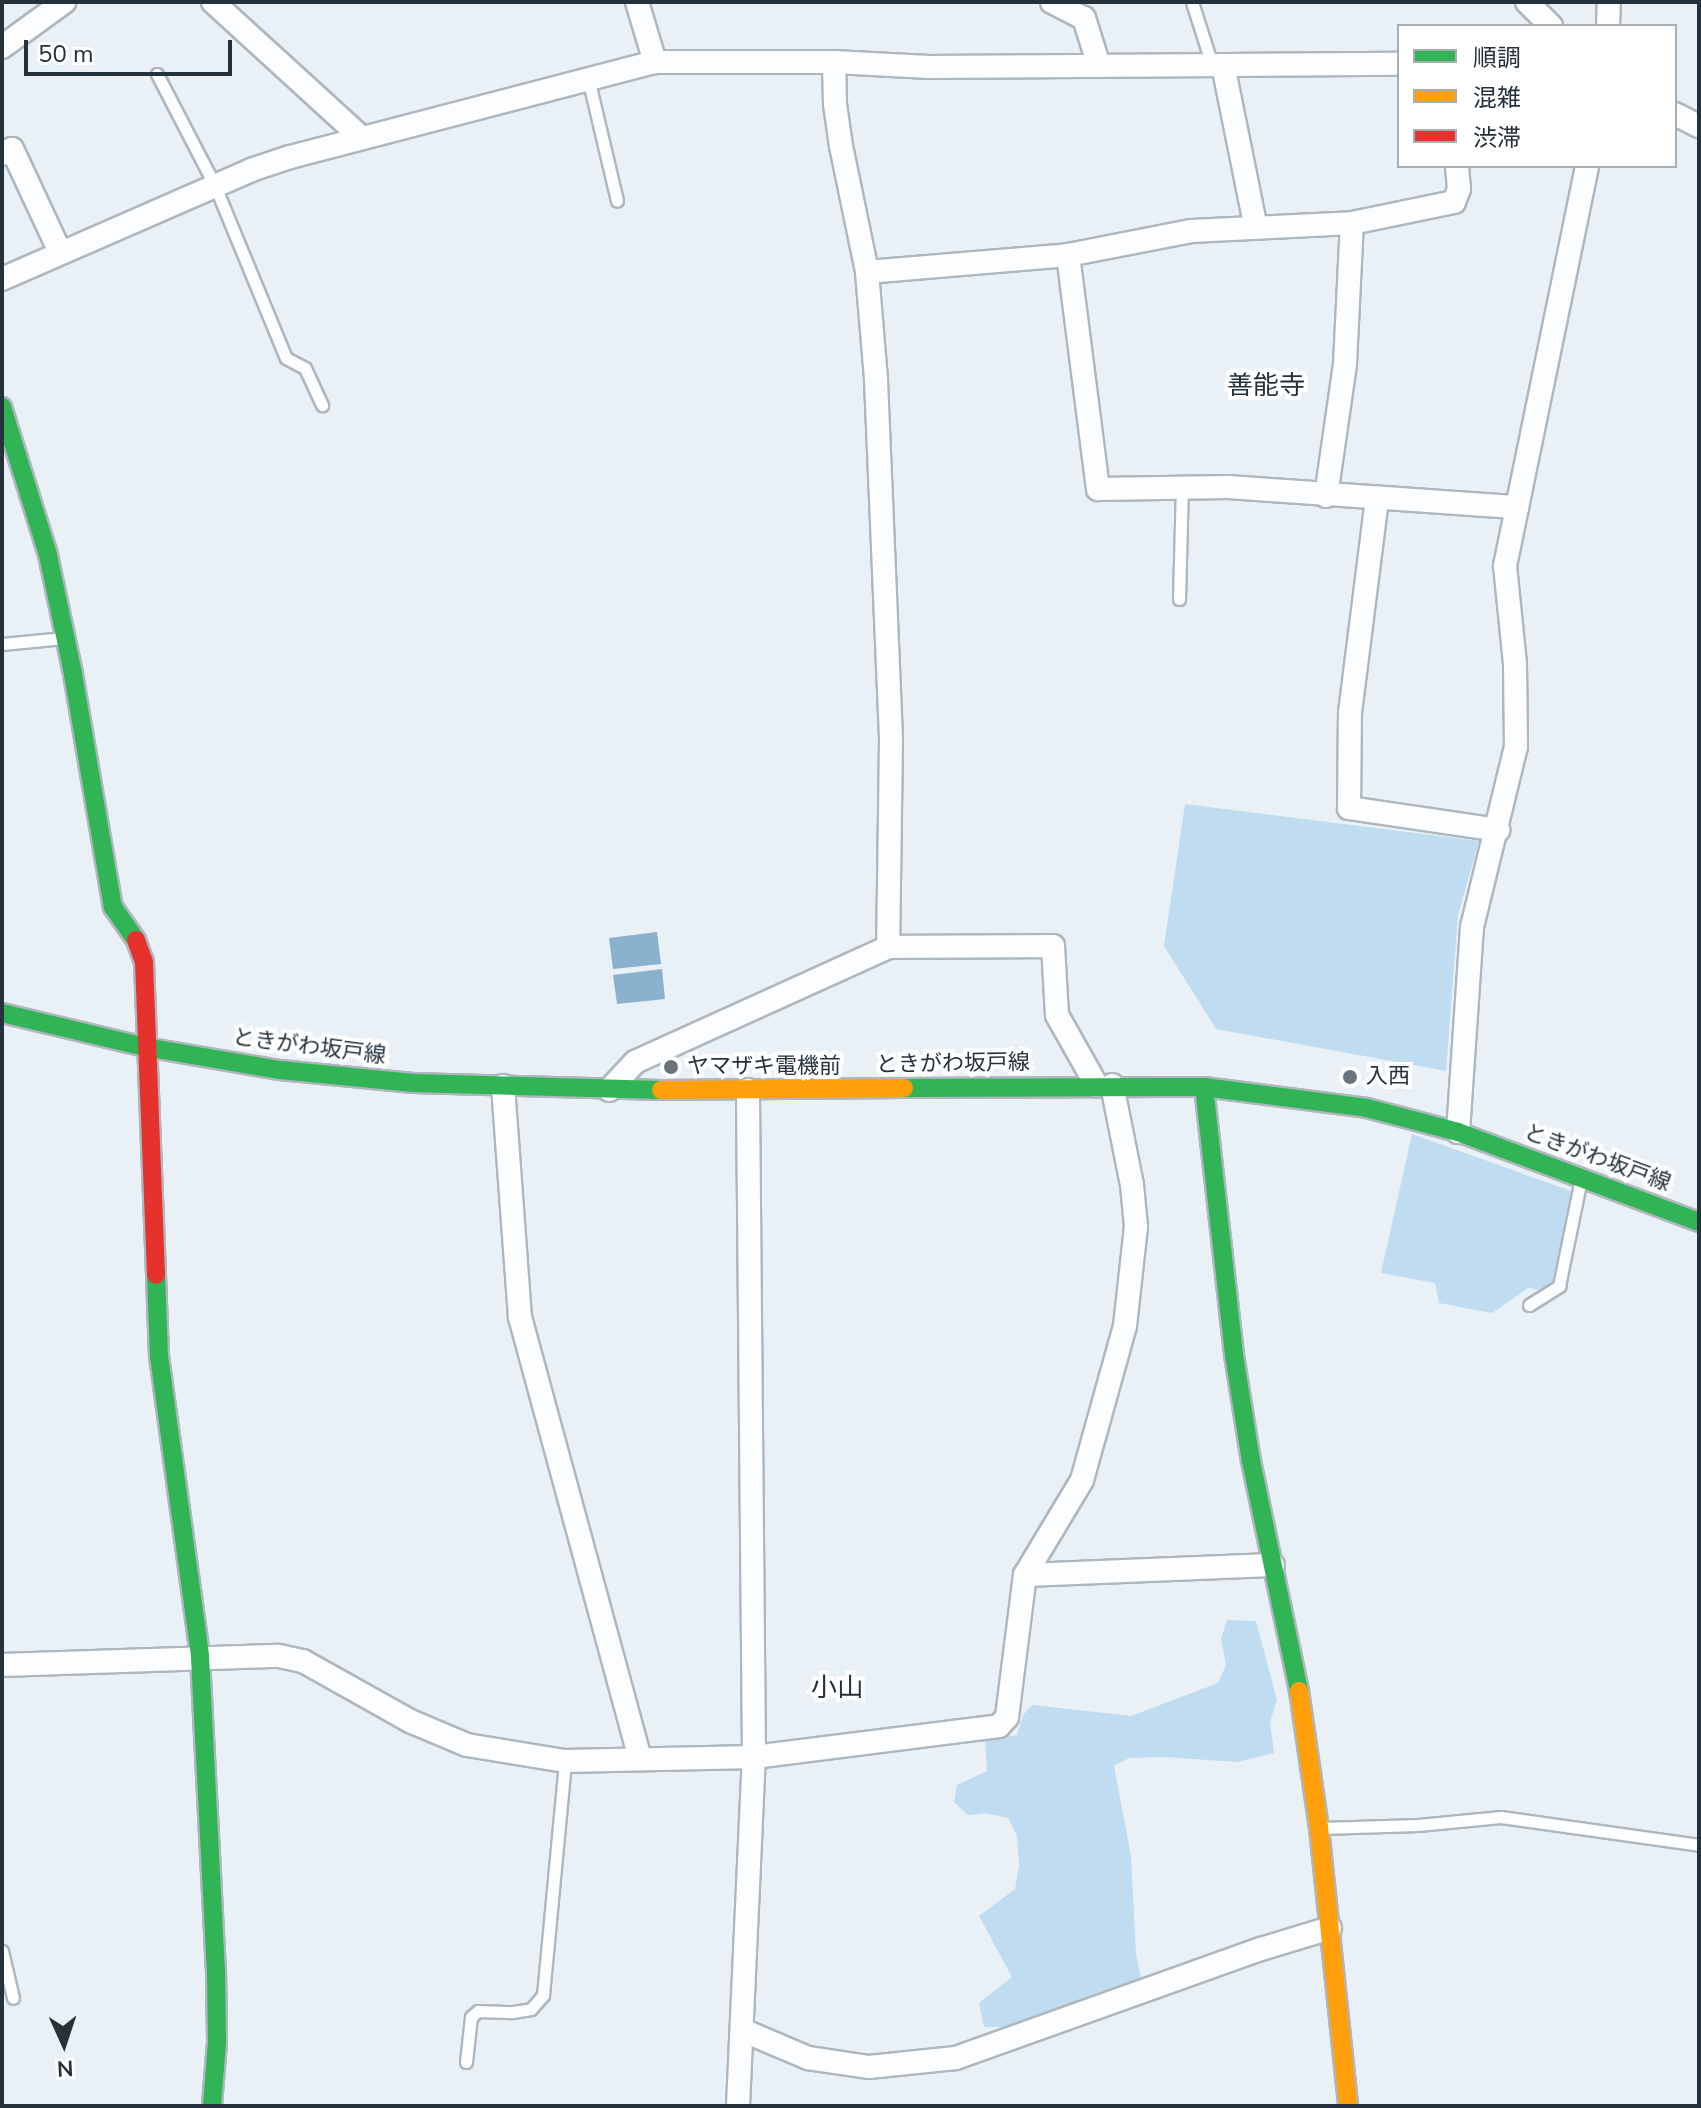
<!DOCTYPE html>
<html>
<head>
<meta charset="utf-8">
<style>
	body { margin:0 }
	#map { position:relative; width:1701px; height:2108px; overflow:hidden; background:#e9f0f6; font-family:"Nunito Sans","Noto Sans JP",sans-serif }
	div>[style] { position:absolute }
	.green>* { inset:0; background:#c0dcf0 }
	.water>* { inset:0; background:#8ab1ce }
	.roads { filter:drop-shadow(2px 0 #afb7be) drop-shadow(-2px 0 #afb7be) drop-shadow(0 2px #afb7be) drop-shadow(0 -2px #afb7be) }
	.lane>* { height:11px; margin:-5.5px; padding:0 5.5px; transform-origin:5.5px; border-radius:5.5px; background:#fcfdfe }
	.street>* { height:22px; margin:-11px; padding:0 11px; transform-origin:11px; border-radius:11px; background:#fcfdfe }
	.fast>* { height:18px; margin:-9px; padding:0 9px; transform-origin:9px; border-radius:9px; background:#30b455 }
	.slow>* { height:18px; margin:-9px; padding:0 9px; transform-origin:9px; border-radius:9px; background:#ff9f0a }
	.jam>* { height:18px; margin:-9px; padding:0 9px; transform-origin:9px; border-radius:9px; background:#e5322d }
	.dots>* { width:22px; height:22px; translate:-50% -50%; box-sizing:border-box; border:4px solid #fff; border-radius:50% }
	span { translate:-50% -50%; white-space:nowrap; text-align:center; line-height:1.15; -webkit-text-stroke:8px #fff; paint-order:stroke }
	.street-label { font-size:22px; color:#25323c }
	.poi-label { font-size:22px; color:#25323c }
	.left { translate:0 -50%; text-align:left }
	.quarter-label { font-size:26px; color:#25323c }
	.frame { position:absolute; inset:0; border:4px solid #25323c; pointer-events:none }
	.legend { position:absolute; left:1397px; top:24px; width:280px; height:144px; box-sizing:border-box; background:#fff; border:2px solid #a8adb1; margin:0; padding:10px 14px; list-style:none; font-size:24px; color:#25323c }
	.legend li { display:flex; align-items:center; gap:16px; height:40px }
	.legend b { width:40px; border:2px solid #a8adb1 }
	.north { position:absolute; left:24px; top:2004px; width:80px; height:80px; -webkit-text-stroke:6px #fff; paint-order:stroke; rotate:177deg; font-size:22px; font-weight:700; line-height:32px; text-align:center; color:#25323c }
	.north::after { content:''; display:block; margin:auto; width:28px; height:36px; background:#25323c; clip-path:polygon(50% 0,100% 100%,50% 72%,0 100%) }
	.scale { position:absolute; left:24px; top:40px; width:208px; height:36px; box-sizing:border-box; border:4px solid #25323c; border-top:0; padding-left:10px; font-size:24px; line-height:28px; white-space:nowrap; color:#25323c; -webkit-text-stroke:6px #fff; paint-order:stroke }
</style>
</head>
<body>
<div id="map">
	<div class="green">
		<i style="clip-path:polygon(1185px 804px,1479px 841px,1458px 915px,1446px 1071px,1216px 1029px,1164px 946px)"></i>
		<i style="clip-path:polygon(1412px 1134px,1571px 1191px,1554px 1284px,1542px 1290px,1528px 1288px,1492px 1313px,1439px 1303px,1435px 1283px,1381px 1273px)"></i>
		<i style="clip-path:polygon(1227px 1620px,1256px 1621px,1277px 1700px,1270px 1722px,1274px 1753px,1237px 1762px,1164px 1757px,1129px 1758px,1114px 1766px,1131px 1856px,1136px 1954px,1141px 1978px,1133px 1986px,1008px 2027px,984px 2027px,979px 2003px,1012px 1977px,979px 1916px,1015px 1889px,1019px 1865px,1017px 1836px,1008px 1818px,985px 1813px,968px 1815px,954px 1802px,957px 1785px,987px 1771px,985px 1741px,1017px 1735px,1023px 1715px,1032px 1705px,1131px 1716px,1218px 1683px,1226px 1665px,1221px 1639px)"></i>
	</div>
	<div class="water">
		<i style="clip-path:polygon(657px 932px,661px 964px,613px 969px,609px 938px)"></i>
		<i style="clip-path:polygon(662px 969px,665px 999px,617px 1004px,613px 975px)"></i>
	</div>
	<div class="roads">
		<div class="lane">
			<i style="left:1192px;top:2px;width:66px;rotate:72.4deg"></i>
			<i style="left:157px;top:74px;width:126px;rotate:62.6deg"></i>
			<i style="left:215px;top:186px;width:186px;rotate:67.6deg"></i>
			<i style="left:286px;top:358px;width:21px;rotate:28deg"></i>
			<i style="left:305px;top:368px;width:41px;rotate:65.3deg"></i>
			<i style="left:588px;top:78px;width:126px;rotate:76.7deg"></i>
			<i style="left:1179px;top:599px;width:111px;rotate:-88.5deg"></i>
			<i style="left:2px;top:644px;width:62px;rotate:-5.5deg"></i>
			<i style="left:1529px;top:1305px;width:36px;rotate:-32deg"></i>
			<i style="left:1559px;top:1286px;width:109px;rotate:-78.4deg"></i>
			<i style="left:1322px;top:1828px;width:96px;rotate:-1.8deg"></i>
			<i style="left:1418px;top:1825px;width:83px;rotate:-5.5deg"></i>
			<i style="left:1501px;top:1817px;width:200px;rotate:8deg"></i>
			<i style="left:2px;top:1951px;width:48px;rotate:76.8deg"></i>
			<i style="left:466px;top:2062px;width:45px;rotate:-83.7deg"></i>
			<i style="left:471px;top:2017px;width:9px;rotate:-41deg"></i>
			<i style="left:478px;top:2011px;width:35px;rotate:2deg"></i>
			<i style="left:513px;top:2012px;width:18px;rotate:-9deg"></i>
			<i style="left:531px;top:2009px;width:18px;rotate:-49deg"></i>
			<i style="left:543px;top:1995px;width:235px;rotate:-84.6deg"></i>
		</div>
		<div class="street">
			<i style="left:213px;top:2px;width:200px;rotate:42.4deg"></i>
			<i style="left:637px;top:2px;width:63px;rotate:73.3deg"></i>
			<i style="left:1052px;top:2px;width:36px;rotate:27deg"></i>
			<i style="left:1084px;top:18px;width:50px;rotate:72.6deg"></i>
			<i style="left:1527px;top:2px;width:34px;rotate:45deg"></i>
			<i style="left:1608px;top:26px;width:24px;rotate:-88deg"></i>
			<i style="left:2px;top:47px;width:77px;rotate:-36deg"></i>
			<i style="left:834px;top:62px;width:42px;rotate:88.6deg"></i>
			<i style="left:835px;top:104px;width:42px;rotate:81.9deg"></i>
			<i style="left:841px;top:146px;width:129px;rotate:78.3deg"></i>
			<i style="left:867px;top:272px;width:108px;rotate:85.2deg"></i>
			<i style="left:876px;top:380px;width:360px;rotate:87.6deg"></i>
			<i style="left:891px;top:740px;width:207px;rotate:90.8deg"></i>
			<i style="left:1223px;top:65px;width:166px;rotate:78.6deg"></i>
			<i style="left:1675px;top:114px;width:27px;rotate:27deg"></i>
			<i style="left:2px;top:154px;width:11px;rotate:-27deg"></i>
			<i style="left:12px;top:149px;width:114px;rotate:65deg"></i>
			<i style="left:1068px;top:255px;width:236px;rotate:82.7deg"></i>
			<i style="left:1098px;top:489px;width:130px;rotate:-0.9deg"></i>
			<i style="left:1228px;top:487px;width:290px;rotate:4deg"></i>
			<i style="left:867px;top:272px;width:202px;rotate:-4.8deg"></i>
			<i style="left:1068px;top:255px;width:125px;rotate:-11deg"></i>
			<i style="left:1191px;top:231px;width:161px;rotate:-2.8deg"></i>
			<i style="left:1352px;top:223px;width:104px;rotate:-11.6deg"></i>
			<i style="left:1454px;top:202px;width:14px;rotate:-69deg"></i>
			<i style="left:1459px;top:189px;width:23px;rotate:-95deg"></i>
			<i style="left:2px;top:279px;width:272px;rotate:-23.6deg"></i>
			<i style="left:251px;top:170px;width:41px;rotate:-18.4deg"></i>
			<i style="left:290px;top:157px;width:377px;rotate:-14.6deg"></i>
			<i style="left:655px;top:62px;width:179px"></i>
			<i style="left:834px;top:62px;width:95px;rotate:3deg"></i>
			<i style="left:929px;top:67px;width:470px;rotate:-0.4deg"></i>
			<i style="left:1326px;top:496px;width:133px;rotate:-81.8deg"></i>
			<i style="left:1345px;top:364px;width:141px;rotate:-87.2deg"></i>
			<i style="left:1377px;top:499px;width:215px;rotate:97.2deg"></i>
			<i style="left:1350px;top:712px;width:96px;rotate:90.6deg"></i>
			<i style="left:1349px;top:808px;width:151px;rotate:8.4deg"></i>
			<i style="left:503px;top:1086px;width:232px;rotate:85.8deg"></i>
			<i style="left:520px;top:1317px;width:458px;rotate:74.8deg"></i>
			<i style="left:609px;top:1090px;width:38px;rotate:-47deg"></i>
			<i style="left:635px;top:1062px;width:278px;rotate:-24.4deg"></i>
			<i style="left:888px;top:947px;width:165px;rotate:-0.3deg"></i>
			<i style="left:1053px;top:946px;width:69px;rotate:86.7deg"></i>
			<i style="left:1057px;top:1015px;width:81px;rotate:60.6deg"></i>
			<i style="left:1458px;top:1132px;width:205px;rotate:-86.1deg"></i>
			<i style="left:1472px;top:927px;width:185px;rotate:-76.3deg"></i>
			<i style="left:1516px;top:747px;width:83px;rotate:-90.7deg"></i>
			<i style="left:1515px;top:664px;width:99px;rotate:-95.8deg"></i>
			<i style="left:1505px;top:566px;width:408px;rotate:-78.4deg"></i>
			<i style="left:1025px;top:1575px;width:248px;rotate:-2.3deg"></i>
			<i style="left:2px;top:1665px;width:277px;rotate:-1.9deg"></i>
			<i style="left:279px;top:1656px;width:25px;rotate:12deg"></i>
			<i style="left:303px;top:1661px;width:123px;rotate:29.3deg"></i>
			<i style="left:410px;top:1721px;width:62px;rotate:22.8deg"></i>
			<i style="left:467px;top:1745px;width:99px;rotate:9.3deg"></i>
			<i style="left:565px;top:1761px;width:189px;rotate:-1.2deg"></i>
			<i style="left:754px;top:1757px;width:247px;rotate:-7.2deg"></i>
			<i style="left:999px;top:1726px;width:12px;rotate:-48deg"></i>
			<i style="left:1007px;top:1717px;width:143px;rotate:-82.8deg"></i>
			<i style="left:1025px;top:1575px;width:111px;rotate:-59deg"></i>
			<i style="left:1082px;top:1480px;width:160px;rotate:-74.4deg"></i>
			<i style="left:1125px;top:1326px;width:100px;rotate:-83.7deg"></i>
			<i style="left:1136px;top:1227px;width:42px;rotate:-95.4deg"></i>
			<i style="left:1132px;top:1185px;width:102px;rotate:-101.3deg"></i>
			<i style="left:742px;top:2030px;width:72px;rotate:23deg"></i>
			<i style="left:808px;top:2058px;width:62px;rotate:8.4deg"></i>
			<i style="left:869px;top:2067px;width:87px;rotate:-5.9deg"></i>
			<i style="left:956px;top:2058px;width:324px;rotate:-19.7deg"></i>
			<i style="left:1261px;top:1949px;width:72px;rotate:-16.9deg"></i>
			<i style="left:738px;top:2106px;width:349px;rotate:-87.4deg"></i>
			<i style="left:754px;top:1757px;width:667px;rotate:-90.52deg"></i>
		</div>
		<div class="fast">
			<i style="left:2px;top:407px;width:155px;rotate:72.7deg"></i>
			<i style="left:48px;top:555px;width:122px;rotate:78.1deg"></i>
			<i style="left:73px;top:674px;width:236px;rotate:80.3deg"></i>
			<i style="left:113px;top:907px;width:40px;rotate:55.1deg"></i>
			<i style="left:2px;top:1013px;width:147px;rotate:13.4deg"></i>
			<i style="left:145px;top:1047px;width:137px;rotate:9.7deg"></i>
			<i style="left:280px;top:1070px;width:134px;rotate:5.6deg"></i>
			<i style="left:413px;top:1083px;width:248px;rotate:1.6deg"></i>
			<i style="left:1204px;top:1087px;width:270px;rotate:83.6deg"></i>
			<i style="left:1234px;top:1355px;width:107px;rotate:80.9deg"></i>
			<i style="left:1251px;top:1461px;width:235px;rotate:78.2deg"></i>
			<i style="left:904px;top:1088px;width:300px;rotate:-0.2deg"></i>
			<i style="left:1204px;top:1087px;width:164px;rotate:7.3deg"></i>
			<i style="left:1367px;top:1108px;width:94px;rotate:14.8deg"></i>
			<i style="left:1458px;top:1132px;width:257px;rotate:20.5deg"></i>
			<i style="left:156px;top:1275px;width:81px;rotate:87.9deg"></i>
			<i style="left:159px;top:1356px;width:304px;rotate:82.2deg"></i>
			<i style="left:200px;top:1657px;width:312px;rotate:87.1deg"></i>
			<i style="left:216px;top:1969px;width:73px;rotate:89.2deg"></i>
			<i style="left:217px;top:2042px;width:64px;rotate:94.5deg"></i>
		</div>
		<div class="slow">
			<i style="left:661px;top:1090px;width:243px;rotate:-0.5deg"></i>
			<i style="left:1299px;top:1691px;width:138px;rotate:81.7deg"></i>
			<i style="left:1319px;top:1828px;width:280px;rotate:84deg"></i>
		</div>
		<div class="jam">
			<i style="left:136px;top:940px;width:23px;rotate:70deg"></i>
			<i style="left:144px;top:962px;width:313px;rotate:87.8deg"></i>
		</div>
	</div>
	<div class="dots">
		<i style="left:671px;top:1067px;background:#6a747d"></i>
		<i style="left:1350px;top:1077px;background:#6a747d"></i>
	</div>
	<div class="street-label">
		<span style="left:309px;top:1047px;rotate:7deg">ときがわ坂戸線</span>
		<span style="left:953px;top:1064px;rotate:-1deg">ときがわ坂戸線</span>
		<span style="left:1597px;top:1158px;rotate:20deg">ときがわ坂戸線</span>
	</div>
	<div class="poi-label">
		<span class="left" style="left:687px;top:1067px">ヤマザキ電機前</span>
		<span class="left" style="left:1366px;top:1077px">入西</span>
	</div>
	<div class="quarter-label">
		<span style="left:1266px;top:386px">善能寺</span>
		<span style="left:837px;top:1688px">小山</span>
	</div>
	<div class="frame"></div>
	<ul class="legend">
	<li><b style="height:10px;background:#30b455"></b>順調</li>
	<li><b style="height:10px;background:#ff9f0a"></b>混雑</li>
	<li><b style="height:10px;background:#e5322d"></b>渋滞</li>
	</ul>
	<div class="north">N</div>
	<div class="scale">50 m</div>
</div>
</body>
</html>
